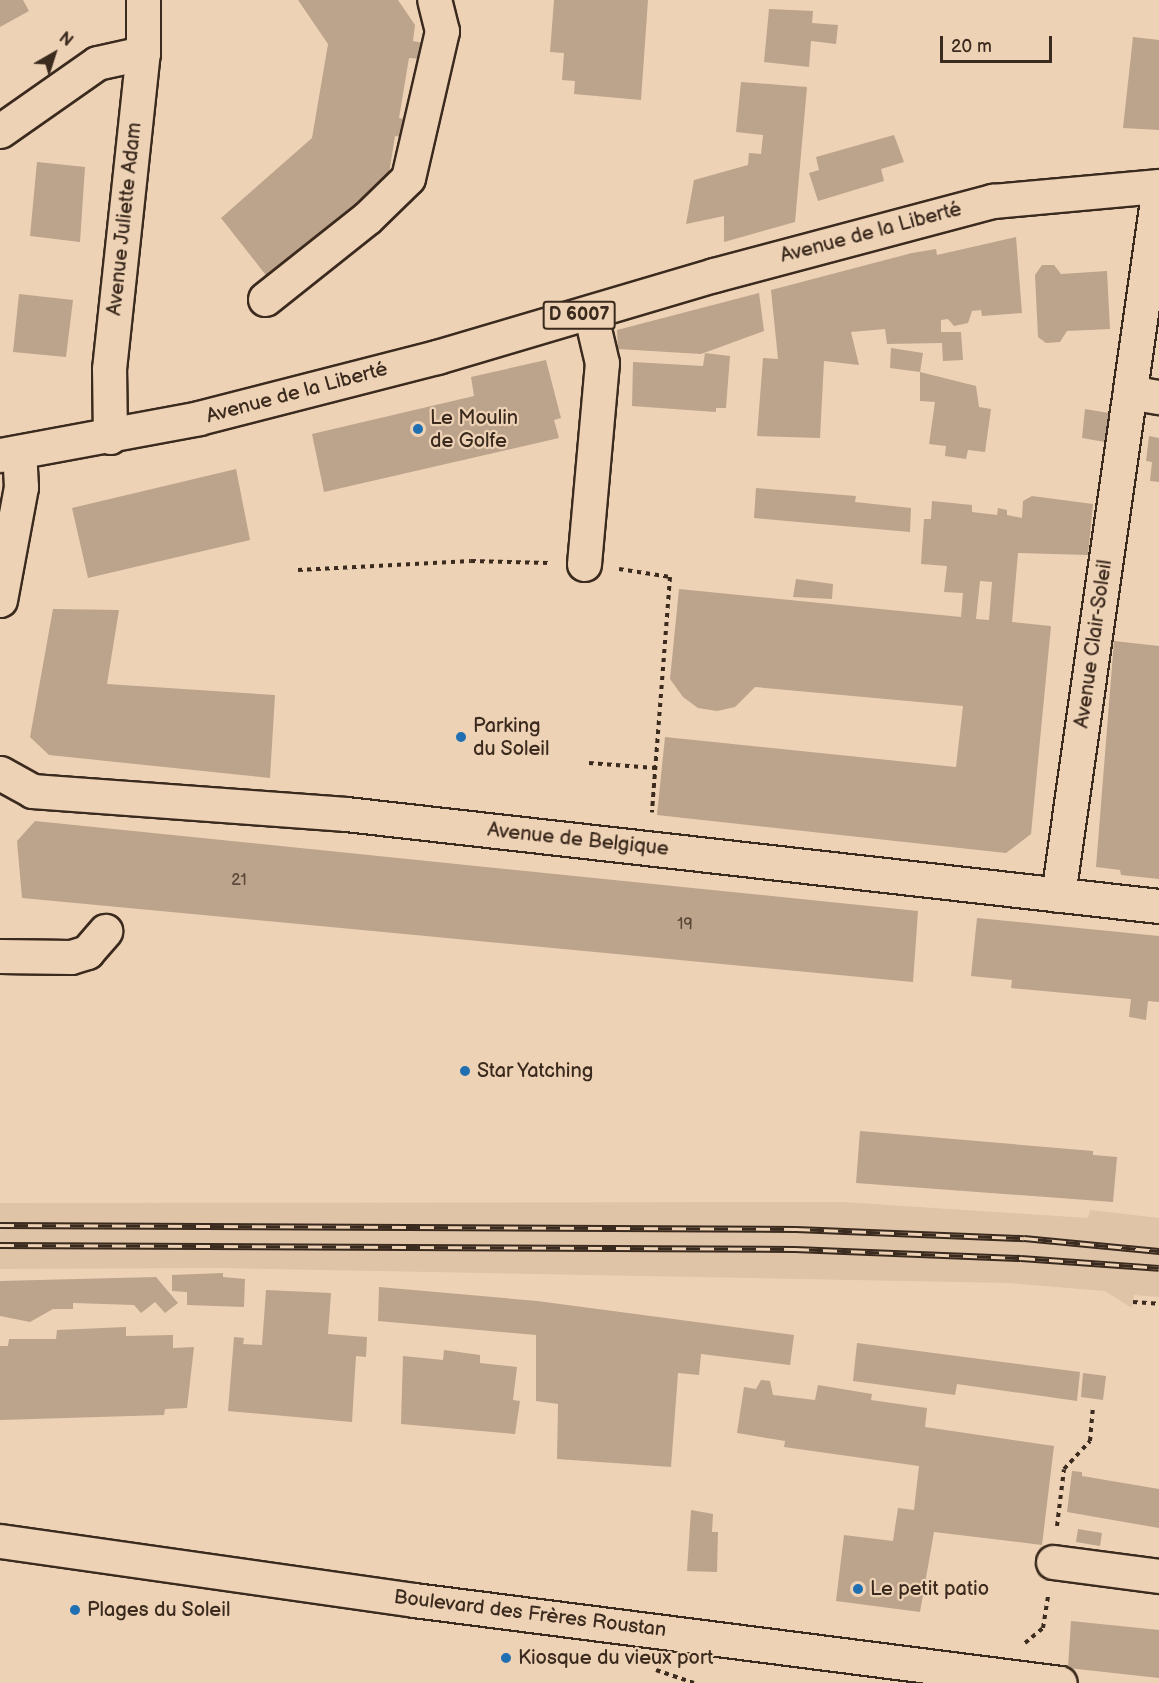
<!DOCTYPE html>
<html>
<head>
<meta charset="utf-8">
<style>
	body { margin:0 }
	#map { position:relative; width:1159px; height:1683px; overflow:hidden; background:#eed2b5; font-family:"Balsamiq Sans",sans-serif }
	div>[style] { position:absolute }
	.built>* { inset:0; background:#dfc4a8 }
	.building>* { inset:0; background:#bca38b }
	.path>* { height:4px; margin-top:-2px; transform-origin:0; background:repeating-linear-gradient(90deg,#3b2a1e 0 4.5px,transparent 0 9px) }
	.roads { filter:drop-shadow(2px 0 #3b2a1e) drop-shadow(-2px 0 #3b2a1e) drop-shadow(0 2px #3b2a1e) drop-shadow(0 -2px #3b2a1e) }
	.minor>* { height:33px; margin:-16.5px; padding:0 16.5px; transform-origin:16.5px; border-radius:16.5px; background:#eed2b5 }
	.major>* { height:33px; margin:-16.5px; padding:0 16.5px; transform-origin:16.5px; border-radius:16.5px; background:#eed2b5 }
	.rail>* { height:7px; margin-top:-3.5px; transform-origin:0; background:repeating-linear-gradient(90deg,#eed2b5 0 14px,#3b2a1e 0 28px); box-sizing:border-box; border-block:2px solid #3b2a1e }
	.dots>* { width:16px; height:16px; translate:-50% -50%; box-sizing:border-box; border:3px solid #eed2b5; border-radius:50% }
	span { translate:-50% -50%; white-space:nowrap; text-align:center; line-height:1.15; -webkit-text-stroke:4.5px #eed2b5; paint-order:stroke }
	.number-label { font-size:16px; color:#5b4839 }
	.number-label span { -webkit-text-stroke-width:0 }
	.shield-label span { padding:2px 4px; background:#eed2b5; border:2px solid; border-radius:4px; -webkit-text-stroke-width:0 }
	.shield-label { font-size:18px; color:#3b2a1e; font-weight:700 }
	.street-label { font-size:20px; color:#3b2a1e }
	.poi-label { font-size:20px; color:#3b2a1e }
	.left { translate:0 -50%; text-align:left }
	.north { position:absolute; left:24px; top:24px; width:60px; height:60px; -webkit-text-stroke:4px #eed2b5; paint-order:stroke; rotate:39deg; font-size:16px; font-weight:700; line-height:24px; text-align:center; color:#3b2a1e }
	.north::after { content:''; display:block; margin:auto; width:21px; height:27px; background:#3b2a1e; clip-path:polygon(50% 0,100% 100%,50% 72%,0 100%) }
	.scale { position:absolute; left:940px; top:36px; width:112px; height:27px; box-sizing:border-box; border:3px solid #3b2a1e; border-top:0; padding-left:8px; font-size:18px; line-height:21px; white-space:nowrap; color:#3b2a1e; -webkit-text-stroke:4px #eed2b5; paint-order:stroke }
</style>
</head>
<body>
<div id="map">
	<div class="built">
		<i style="clip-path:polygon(843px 1202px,1088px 1218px,1090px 1210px,1159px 1218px,1159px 1297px,1134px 1295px,1132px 1308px,1105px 1291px,1008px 1283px,221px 1268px,0 1269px,0 1203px)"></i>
	</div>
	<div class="building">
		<i style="clip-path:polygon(0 0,23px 0,29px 11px,0 27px)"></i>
		<i style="clip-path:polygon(298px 0,398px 0,415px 25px,413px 41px,423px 43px,420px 59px,409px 58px,399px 118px,411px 120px,408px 138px,395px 136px,388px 180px,269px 279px,221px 218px,312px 138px,328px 44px)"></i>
		<i style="clip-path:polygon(554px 0,648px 0,641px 100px,574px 94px,575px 81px,562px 80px,564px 53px,550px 52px)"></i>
		<i style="clip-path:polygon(769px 9px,813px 11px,812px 23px,838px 25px,836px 44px,811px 41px,809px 67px,764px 62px)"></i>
		<i style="clip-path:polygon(1133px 37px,1159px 40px,1159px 130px,1123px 128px)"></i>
		<i style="clip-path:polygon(741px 82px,807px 87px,795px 222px,724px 242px,724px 216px,686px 224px,694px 180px,748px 165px,749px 153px,761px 154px,763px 135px,736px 132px)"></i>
		<i style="clip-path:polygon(894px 135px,904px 162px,881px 169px,884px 181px,818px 201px,809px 173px,819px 170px,816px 157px)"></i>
		<i style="clip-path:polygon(37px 162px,85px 167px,80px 242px,30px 236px)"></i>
		<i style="clip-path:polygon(1016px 237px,1022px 313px,982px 316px,981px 310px,972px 311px,968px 323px,954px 326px,948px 319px,941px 320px,941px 332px,961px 332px,963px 360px,943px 361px,942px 343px,887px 344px,885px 329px,851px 332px,859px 365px,824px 361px,820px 438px,757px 436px,763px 358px,778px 359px,771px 290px,912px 253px,936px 249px,937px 255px)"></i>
		<i style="clip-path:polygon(1042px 265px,1054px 265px,1061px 274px,1107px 271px,1110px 329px,1067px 331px,1060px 342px,1046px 343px,1038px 337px,1035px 275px)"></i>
		<i style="clip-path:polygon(759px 293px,764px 331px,701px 354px,618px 349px,617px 330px)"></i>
		<i style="clip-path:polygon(19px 294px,73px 300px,66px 357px,13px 352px)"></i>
		<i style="clip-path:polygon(891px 348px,923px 353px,920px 372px,890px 368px)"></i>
		<i style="clip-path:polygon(705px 353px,730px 356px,726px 408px,716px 408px,716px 412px,632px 406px,633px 362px,703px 366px)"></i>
		<i style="clip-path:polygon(546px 360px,561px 418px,554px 420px,559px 438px,324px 492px,312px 434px,474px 396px,471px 377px)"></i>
		<i style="clip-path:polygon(920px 372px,976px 386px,979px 407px,991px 409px,985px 452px,968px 450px,966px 459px,945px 456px,946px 446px,929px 444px,935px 402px,920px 401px)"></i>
		<i style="clip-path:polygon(1085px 409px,1109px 413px,1105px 442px,1082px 438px)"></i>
		<i style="clip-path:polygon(1149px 436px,1159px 438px,1159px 482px,1150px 481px,1152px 462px,1146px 461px)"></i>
		<i style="clip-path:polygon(236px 469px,250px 540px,88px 578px,72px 508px)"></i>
		<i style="clip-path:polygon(756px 488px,856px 496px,855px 502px,911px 508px,910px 532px,754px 518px)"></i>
		<i style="clip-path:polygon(evenodd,1032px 496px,1093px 504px,1088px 555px,1018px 553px,1012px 622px,1051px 626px,1031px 834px,1006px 853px,657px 815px,665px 737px,956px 767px,963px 706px,755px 687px,735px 707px,717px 711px,698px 708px,683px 697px,670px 679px,679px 589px,961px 617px,963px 593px,944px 592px,947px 566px,921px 564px,924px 519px,931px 519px,932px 501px,972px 505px,972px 512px,997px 515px,998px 508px,1007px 510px,1007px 515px,1022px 518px,1023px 501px,1032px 496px,980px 581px,992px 582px,989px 620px,976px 619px,980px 581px)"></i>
		<i style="clip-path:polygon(796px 579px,833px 584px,832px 599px,793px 597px)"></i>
		<i style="clip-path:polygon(53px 609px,119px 610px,107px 684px,275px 695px,270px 778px,49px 755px,30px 737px)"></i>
		<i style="clip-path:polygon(1114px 641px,1159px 646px,1159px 879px,1121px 875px,1120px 870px,1096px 867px)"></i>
		<i style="clip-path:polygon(35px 821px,918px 911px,913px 982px,22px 898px,17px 841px)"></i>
		<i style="clip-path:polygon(977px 918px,1159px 936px,1159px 1002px,1148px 1001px,1146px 1020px,1129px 1017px,1131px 999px,1011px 988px,1012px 980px,971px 976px)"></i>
		<i style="clip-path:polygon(860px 1131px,1093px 1151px,1093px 1155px,1117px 1157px,1113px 1202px,856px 1183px)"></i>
		<i style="clip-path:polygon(223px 1273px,223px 1277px,245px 1279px,244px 1307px,187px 1305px,187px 1292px,172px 1291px,172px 1275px)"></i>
		<i style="clip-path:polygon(156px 1277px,178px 1303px,165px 1313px,155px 1302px,141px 1313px,134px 1305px,73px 1303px,73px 1309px,53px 1309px,30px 1322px,0 1316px,0 1281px)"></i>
		<i style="clip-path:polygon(379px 1287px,537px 1301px,794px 1335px,790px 1365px,701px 1354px,699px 1375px,678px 1373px,671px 1467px,557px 1459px,558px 1404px,536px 1401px,536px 1335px,378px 1321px)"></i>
		<i style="clip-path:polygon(266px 1290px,331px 1293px,328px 1334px,367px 1337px,366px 1357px,356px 1356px,352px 1422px,228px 1411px,234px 1337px,244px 1338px,243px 1344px,262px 1345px)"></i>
		<i style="clip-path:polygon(126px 1327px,126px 1336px,173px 1335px,173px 1348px,194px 1347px,187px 1408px,165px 1409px,164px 1415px,0 1420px,0 1346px,8px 1346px,9px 1339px,56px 1339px,57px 1330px)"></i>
		<i style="clip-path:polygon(857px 1343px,1080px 1372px,1077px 1401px,957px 1384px,955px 1395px,853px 1381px)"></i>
		<i style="clip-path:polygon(444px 1350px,480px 1355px,480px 1363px,517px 1367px,513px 1400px,520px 1401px,515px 1434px,401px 1424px,403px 1356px,443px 1360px)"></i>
		<i style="clip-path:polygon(1083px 1373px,1106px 1376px,1103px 1400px,1081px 1397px)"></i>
		<i style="clip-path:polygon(761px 1380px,770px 1381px,773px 1395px,815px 1400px,818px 1385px,872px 1394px,871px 1400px,927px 1408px,925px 1427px,1054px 1446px,1042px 1545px,934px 1532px,920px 1612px,836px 1601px,844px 1535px,893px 1541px,898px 1508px,914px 1510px,919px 1466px,784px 1447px,785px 1441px,737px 1433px,744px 1387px,756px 1389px)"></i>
		<i style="clip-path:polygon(1072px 1471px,1082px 1472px,1082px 1476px,1159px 1489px,1159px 1528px,1067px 1512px)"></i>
		<i style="clip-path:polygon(691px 1510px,713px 1514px,712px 1532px,718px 1532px,717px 1572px,687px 1571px)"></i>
		<i style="clip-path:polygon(1078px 1529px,1102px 1533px,1100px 1546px,1076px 1542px)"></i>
		<i style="clip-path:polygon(1071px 1621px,1159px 1630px,1159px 1678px,1068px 1668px)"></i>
	</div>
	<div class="path">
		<i style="left:619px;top:569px;width:52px;rotate:8.9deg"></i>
		<i style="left:670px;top:577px;width:236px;rotate:94.4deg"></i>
		<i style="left:298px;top:570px;width:173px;rotate:-3deg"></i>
		<i style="left:471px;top:561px;width:78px;rotate:1.5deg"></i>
		<i style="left:589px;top:763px;width:66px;rotate:4.3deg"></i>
		<i style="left:1133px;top:1302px;width:26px;rotate:4deg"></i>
		<i style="left:1057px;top:1526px;width:57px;rotate:-83deg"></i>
		<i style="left:1064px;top:1469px;width:38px;rotate:-47deg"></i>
		<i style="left:1090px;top:1441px;width:34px;rotate:-85deg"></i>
		<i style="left:1025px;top:1643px;width:23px;rotate:-40deg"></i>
		<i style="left:1043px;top:1628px;width:32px;rotate:-81deg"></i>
		<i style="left:656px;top:1670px;width:40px;rotate:18.9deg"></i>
	</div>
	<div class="roads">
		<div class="minor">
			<i style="left:0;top:131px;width:118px;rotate:-35deg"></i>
			<i style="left:97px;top:63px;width:47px;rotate:-12.3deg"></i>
			<i style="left:265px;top:299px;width:130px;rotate:-38.5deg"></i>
			<i style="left:367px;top:218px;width:57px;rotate:-44.3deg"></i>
			<i style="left:408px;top:178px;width:151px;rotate:-77deg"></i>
			<i style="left:442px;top:31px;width:32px;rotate:-104deg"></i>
			<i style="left:1130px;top:392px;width:29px;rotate:10deg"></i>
			<i style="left:110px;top:437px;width:68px;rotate:-90.8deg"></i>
			<i style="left:109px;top:369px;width:318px;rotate:-83.9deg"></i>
			<i style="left:143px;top:53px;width:53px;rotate:-90deg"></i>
			<i style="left:584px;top:564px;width:202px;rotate:-84.9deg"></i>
			<i style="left:602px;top:363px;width:52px;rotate:-103.2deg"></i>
			<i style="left:0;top:600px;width:115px;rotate:-79.5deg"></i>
			<i style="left:21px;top:487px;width:35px;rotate:-93deg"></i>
			<i style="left:0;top:773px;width:37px;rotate:29deg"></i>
			<i style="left:32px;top:791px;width:315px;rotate:4.2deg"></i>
			<i style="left:346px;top:814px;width:818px;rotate:6.46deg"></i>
			<i style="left:1058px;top:895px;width:716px;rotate:-81.89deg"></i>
			<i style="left:0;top:956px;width:71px;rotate:0.8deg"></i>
			<i style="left:71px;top:957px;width:17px;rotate:-17deg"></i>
			<i style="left:87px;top:952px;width:28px;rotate:-49deg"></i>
			<i style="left:1053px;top:1562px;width:107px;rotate:7.5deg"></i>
		</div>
		<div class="major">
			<i style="left:0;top:455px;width:202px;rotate:-10.5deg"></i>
			<i style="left:199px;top:418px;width:246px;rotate:-14.4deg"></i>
			<i style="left:437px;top:357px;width:289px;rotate:-16.5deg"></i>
			<i style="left:714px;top:275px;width:289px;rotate:-14.9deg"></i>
			<i style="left:993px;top:201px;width:167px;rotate:-5.2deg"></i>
			<i style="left:0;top:1541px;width:418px;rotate:8.1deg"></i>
			<i style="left:414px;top:1600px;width:651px;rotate:7.32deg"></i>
		</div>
	</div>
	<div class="rail">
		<i style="left:0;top:1225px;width:796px;rotate:0.29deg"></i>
		<i style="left:796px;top:1229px;width:228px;rotate:2.3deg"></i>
		<i style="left:1024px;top:1238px;width:136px;rotate:5.5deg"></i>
		<i style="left:0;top:1245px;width:795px;rotate:0.29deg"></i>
		<i style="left:795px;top:1249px;width:226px;rotate:2.3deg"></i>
		<i style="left:1021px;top:1258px;width:138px;rotate:4.1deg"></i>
	</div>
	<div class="dots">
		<i style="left:418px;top:429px;background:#1f6fb2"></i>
		<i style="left:461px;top:737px;background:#1f6fb2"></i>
		<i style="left:465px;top:1071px;background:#1f6fb2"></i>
		<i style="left:858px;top:1589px;background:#1f6fb2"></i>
		<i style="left:75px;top:1610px;background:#1f6fb2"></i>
		<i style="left:506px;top:1658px;background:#1f6fb2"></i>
	</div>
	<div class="number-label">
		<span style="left:239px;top:881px">21</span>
		<span style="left:685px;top:925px">19</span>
	</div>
	<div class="shield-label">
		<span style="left:579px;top:315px">D 6007</span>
	</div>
	<div class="street-label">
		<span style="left:125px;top:219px;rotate:-84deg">Avenue Juliette Adam</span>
		<span style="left:871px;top:233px;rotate:-15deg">Avenue de la Liberté</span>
		<span style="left:297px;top:393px;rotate:-15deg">Avenue de la Liberté</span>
		<span style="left:1094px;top:644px;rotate:-82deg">Avenue Clair-Soleil</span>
		<span style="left:578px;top:840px;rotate:6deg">Avenue de Belgique</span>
		<span style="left:530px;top:1614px;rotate:7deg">Boulevard des Frères Roustan</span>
	</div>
	<div class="poi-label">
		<span class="left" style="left:430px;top:430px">Le Moulin<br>de Golfe</span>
		<span class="left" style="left:473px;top:738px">Parking<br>du Soleil</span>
		<span class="left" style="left:477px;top:1071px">Star Yatching</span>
		<span class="left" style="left:870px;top:1589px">Le petit patio</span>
		<span class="left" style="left:87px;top:1610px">Plages du Soleil</span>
		<span class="left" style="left:518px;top:1658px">Kiosque du vieux port</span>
	</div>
	<div class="north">N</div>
	<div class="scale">20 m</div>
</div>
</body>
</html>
